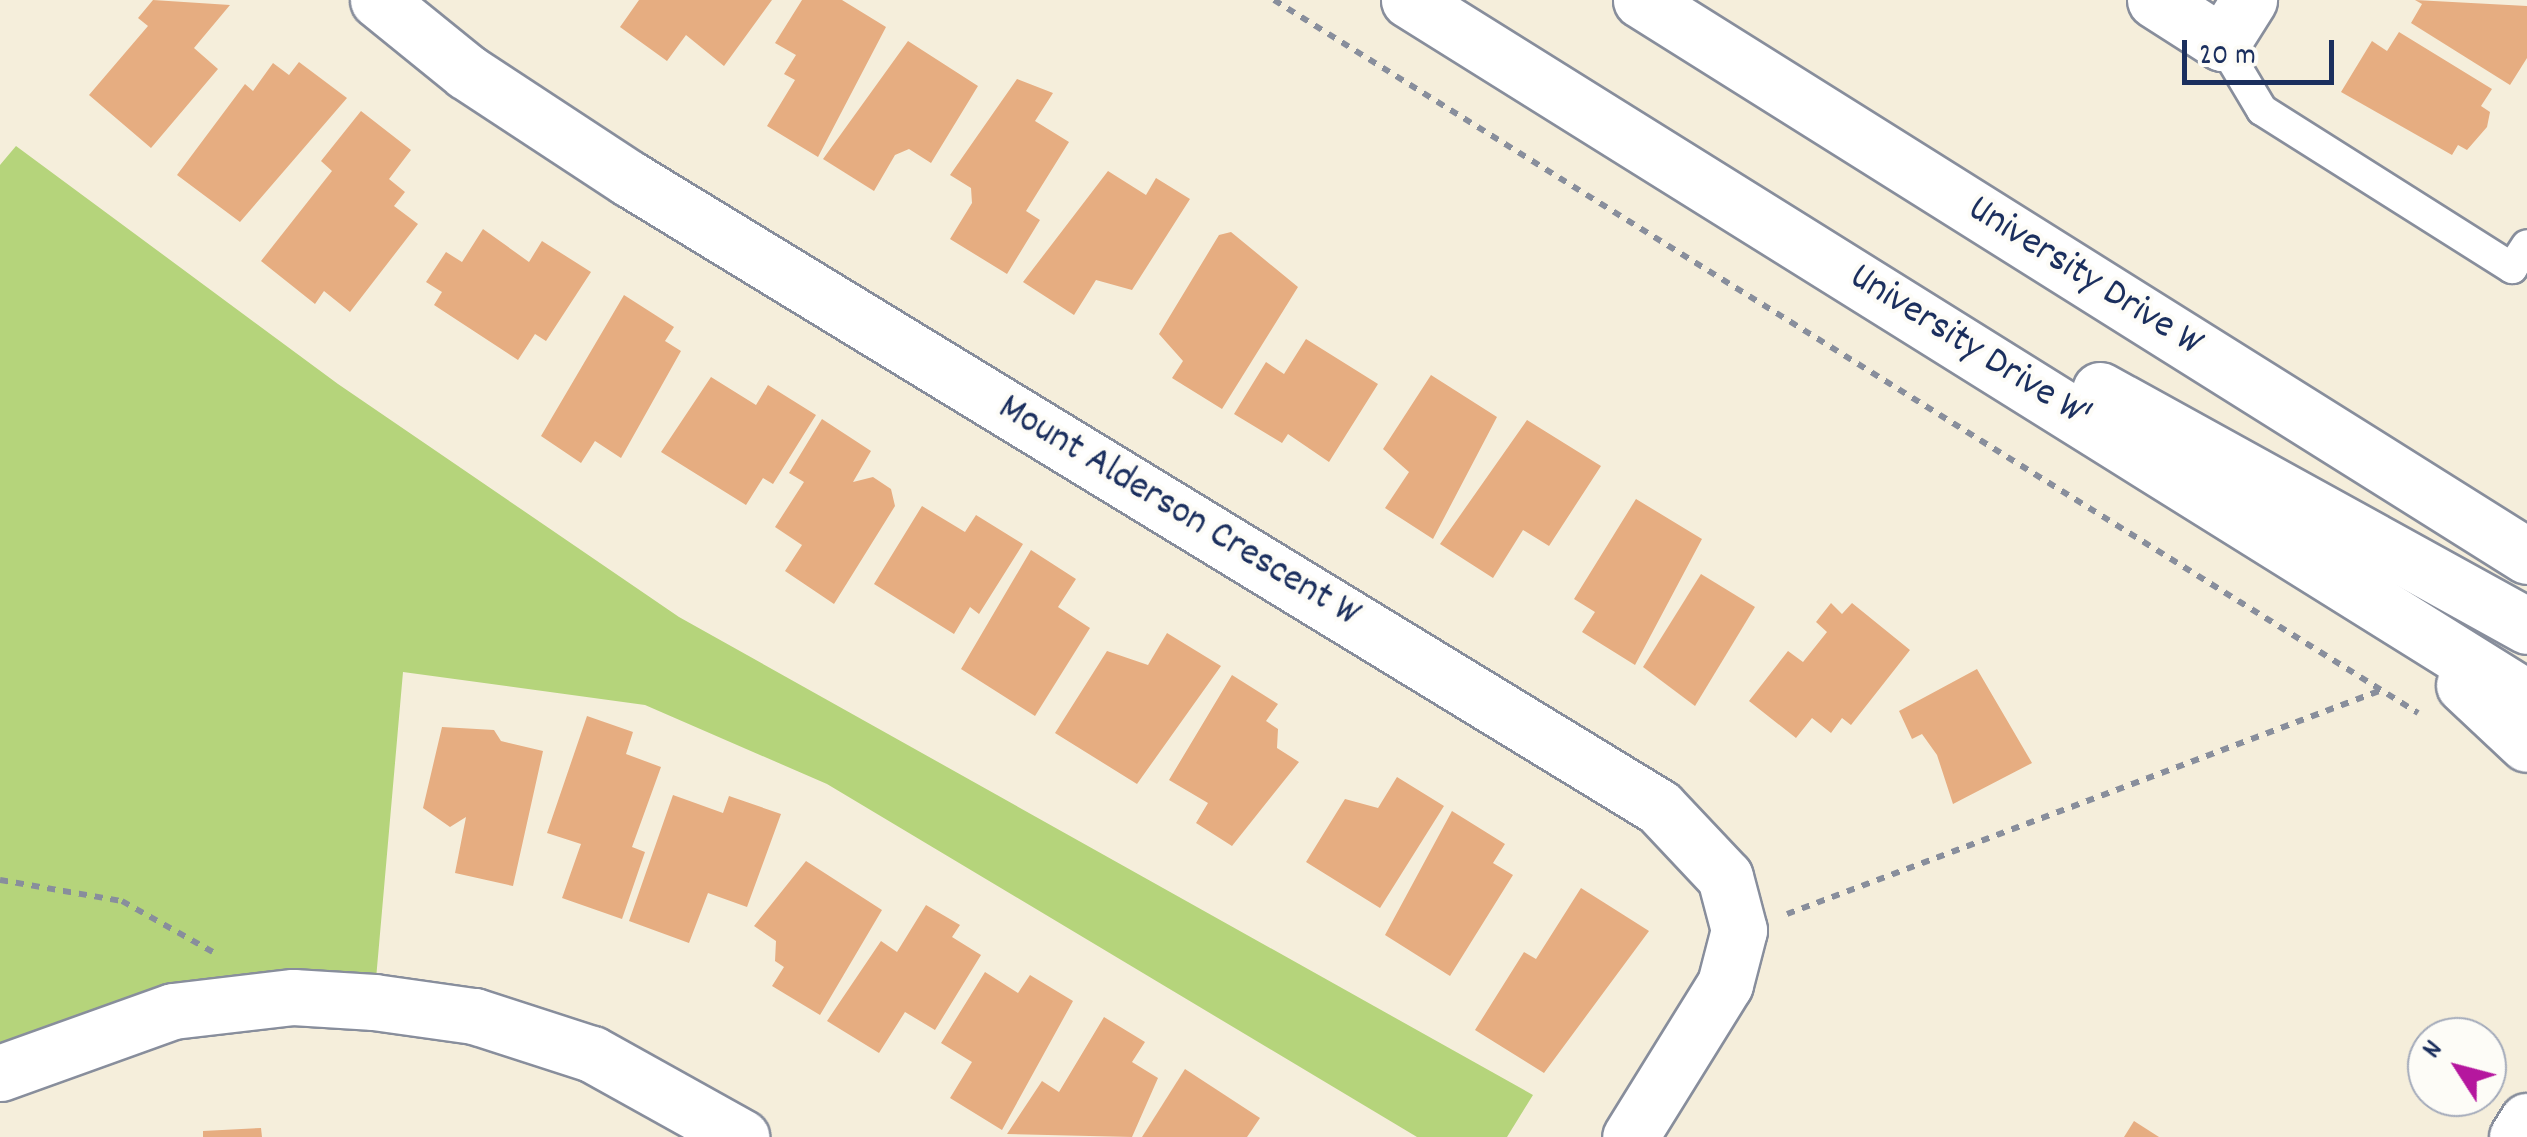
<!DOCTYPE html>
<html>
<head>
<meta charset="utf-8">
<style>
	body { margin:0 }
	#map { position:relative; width:2527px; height:1137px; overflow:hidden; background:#f5eedb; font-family:Dekko,sans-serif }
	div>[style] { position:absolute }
	.green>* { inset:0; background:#b5d47b }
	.building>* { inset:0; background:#e6ad81 }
	.path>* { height:6px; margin-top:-3px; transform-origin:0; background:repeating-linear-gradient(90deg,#888e9c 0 8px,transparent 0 16px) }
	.roads { filter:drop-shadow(2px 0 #888e9c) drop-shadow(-2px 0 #888e9c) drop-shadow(0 2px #888e9c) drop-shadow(0 -2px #888e9c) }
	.service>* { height:30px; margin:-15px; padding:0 15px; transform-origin:15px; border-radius:15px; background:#fff }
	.minor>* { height:55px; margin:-27.5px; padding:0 27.5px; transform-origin:27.5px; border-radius:27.5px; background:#fff }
	.tertiary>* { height:55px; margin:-27.5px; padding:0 27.5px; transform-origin:27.5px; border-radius:27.5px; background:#fff }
	.secondary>* { height:55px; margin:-27.5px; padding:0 27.5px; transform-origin:27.5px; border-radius:27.5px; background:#fff }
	span { translate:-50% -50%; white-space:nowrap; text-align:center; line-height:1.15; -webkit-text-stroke:8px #fdfcf7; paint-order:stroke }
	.street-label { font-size:40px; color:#1b2f5e }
	.north { position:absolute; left:2407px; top:1017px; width:100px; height:100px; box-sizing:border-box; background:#fdfcf7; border:2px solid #a3aaba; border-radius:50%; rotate:306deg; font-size:28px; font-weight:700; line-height:40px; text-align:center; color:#1b2f5e }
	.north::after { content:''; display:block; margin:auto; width:35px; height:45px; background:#b5179e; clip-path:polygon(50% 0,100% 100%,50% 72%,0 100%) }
	.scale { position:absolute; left:2182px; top:40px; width:152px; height:45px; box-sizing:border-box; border:5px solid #1b2f5e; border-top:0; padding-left:12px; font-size:30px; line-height:35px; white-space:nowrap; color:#1b2f5e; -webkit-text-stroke:8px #fdfcf7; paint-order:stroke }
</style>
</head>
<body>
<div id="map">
	<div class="green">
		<i style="clip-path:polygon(16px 146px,338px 384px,679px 617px,1533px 1095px,1507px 1137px,1417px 1137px,827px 784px,645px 705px,403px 672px,374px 1002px,293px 997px,0 1073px,0 165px)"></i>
	</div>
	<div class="building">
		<i style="clip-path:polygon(153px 0,230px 5px,194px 48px,218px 69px,151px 148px,89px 95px,148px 26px,138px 18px)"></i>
		<i style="clip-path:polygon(639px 0,772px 0,724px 66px,686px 35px,667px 61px,620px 27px)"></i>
		<i style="clip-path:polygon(802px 0,842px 0,886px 27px,818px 157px,767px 126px,795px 80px,784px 74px,796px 55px,775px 43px)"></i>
		<i style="clip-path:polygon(2415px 0,2527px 6px,2527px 58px,2510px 85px,2411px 23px,2422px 4px)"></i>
		<i style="clip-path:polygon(2399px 32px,2492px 89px,2481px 106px,2490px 112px,2487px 127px,2467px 150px,2458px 145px,2452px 155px,2341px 92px,2372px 41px,2387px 51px)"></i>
		<i style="clip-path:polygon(908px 41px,978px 86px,931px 163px,909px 149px,895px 155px,874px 191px,823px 159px)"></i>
		<i style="clip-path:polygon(299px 62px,347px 98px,240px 222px,177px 175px,245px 84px,253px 91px,273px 63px,289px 75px)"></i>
		<i style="clip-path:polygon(1017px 79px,1053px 93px,1035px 121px,1069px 142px,1026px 211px,1040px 220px,1007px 274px,950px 239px,972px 203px,971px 188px,950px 175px)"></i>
		<i style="clip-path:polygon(361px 111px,411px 150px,389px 179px,405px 192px,394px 206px,418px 224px,350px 312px,324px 291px,315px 304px,261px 261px,332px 171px,321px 161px)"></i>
		<i style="clip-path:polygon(1108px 171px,1146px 195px,1156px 178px,1190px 199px,1132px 290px,1096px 280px,1074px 315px,1023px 282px)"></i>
		<i style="clip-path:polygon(483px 229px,529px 262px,542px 241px,591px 272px,546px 341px,535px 334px,518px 360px,434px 305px,442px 292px,426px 282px,446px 252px,462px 262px)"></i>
		<i style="clip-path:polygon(1231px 232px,1298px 287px,1222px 409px,1172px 378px,1183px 361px,1159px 334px,1219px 235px)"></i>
		<i style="clip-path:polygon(624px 295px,674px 327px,665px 341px,681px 351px,621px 458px,595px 441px,581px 463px,541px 436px)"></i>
		<i style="clip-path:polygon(1306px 339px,1378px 384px,1329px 462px,1288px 434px,1282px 443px,1234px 414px,1266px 362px,1284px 374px)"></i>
		<i style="clip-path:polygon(1431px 375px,1497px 417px,1433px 539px,1385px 508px,1409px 472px,1383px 449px)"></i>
		<i style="clip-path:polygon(711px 377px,756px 405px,768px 385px,816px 415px,773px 484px,763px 478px,746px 505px,661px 452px)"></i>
		<i style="clip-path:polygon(822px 419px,871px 451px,853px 482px,873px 477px,891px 489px,895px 506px,834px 604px,785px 571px,802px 545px,775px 527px,804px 482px,789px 473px)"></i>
		<i style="clip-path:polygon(1527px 420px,1601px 466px,1549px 546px,1523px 530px,1493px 578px,1440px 544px)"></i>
		<i style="clip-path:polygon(1636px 499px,1702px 539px,1635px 665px,1582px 632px,1595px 612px,1574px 599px)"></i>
		<i style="clip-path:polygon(922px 506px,965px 532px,976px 515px,1023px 544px,979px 614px,970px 607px,954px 634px,874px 584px)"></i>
		<i style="clip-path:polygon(1031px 550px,1076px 579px,1058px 607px,1090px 628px,1035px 716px,961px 669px)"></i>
		<i style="clip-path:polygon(1701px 574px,1755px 607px,1695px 706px,1643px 667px)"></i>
		<i style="clip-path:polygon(1831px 603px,1842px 614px,1852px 603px,1910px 650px,1851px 725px,1842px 718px,1831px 733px,1812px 718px,1796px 738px,1749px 701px,1788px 651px,1803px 662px,1827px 632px,1816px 622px)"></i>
		<i style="clip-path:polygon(1167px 633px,1221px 666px,1137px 784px,1055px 733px,1107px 651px,1148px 665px)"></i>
		<i style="clip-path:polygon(1977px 669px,2032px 763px,1953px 804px,1937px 755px,1922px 734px,1912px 739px,1899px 711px)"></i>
		<i style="clip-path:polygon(1232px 675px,1278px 704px,1266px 721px,1278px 729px,1277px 748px,1299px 762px,1232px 846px,1196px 823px,1208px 803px,1169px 780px)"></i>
		<i style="clip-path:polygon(587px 716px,633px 732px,626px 754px,661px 767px,632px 847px,645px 852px,622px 919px,562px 898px,581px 844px,547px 833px)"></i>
		<i style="clip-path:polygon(442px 727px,494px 730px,501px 741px,543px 751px,513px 886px,455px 873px,466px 817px,450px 827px,423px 808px)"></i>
		<i style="clip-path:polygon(1397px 777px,1444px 806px,1380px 908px,1306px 862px,1345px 799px,1378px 808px)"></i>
		<i style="clip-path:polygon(673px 795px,723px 813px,729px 796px,781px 814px,747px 907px,708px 893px,689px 943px,629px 921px)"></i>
		<i style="clip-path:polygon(1452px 811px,1505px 844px,1493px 863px,1513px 875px,1450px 976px,1385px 935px)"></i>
		<i style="clip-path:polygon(806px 861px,882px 910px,820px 1015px,772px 986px,784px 967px,775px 961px,776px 941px,754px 926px)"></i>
		<i style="clip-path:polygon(1581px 888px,1649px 931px,1544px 1073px,1475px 1030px,1524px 952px,1536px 959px)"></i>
		<i style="clip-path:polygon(926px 905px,960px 925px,952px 937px,981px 955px,935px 1030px,905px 1012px,879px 1053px,827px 1021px,881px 941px,897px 952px)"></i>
		<i style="clip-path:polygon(985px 972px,1018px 993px,1030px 975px,1073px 1001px,1002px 1130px,950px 1098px,972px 1062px,941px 1043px)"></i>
		<i style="clip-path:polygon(1104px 1017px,1145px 1042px,1132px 1062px,1158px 1078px,1132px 1137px,1007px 1134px,1042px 1081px,1059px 1092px)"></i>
		<i style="clip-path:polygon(1185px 1069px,1260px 1118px,1247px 1137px,1142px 1137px)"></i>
		<i style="clip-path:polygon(2134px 1121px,2159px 1137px,2124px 1137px)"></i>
		<i style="clip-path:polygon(261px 1128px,262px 1137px,203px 1137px,203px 1131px)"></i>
	</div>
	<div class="path">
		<i style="left:1274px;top:0;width:1348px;rotate:31.93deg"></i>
		<i style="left:0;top:880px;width:124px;rotate:9.8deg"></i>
		<i style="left:122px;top:901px;width:104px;rotate:29.3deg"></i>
		<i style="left:1787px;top:914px;width:633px;rotate:-20.64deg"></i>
	</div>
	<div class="roads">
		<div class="service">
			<i style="left:2222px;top:43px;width:78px;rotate:59.2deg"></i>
			<i style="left:2262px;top:110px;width:296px;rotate:32.3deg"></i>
			<i style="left:2512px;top:268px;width:27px;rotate:-57deg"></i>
		</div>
		<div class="minor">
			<i style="left:378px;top:0;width:114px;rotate:39deg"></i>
			<i style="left:467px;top:72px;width:195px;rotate:33.3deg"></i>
			<i style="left:630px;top:179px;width:1205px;rotate:31.4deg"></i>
			<i style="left:1659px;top:807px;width:96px;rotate:46.7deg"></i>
			<i style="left:1725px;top:877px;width:55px;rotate:75.2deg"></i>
			<i style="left:1739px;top:930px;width:56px;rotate:104.5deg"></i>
			<i style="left:1725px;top:984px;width:180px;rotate:121.8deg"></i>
			<i style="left:2155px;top:0;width:80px;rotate:32.7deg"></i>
			<i style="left:2222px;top:43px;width:51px;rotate:-57.9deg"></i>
			<i style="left:0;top:1073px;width:184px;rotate:-19.7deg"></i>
			<i style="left:173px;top:1011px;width:121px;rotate:-6.7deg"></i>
			<i style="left:293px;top:997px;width:81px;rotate:3.5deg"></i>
			<i style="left:374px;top:1002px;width:101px;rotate:8deg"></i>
			<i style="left:474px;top:1016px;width:124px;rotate:17.9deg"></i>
			<i style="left:592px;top:1054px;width:171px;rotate:29.1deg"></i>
		</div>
		<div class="tertiary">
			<i style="left:2517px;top:1137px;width:19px;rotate:-58deg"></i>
		</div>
		<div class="secondary">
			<i style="left:1409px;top:0;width:1318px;rotate:31.98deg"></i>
			<i style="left:1641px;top:0;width:1046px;rotate:32.11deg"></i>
			<i style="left:2100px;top:390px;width:488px;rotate:28.9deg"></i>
			<i style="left:2464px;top:685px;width:86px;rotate:43.1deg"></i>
		</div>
	</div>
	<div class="street-label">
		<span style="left:2084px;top:278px;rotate:32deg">University Drive W</span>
		<span style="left:1969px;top:348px;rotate:32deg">University Drive W'</span>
		<span style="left:1178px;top:513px;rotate:31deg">Mount Alderson Crescent W</span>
	</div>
	<div class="north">N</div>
	<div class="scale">20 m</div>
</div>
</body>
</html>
